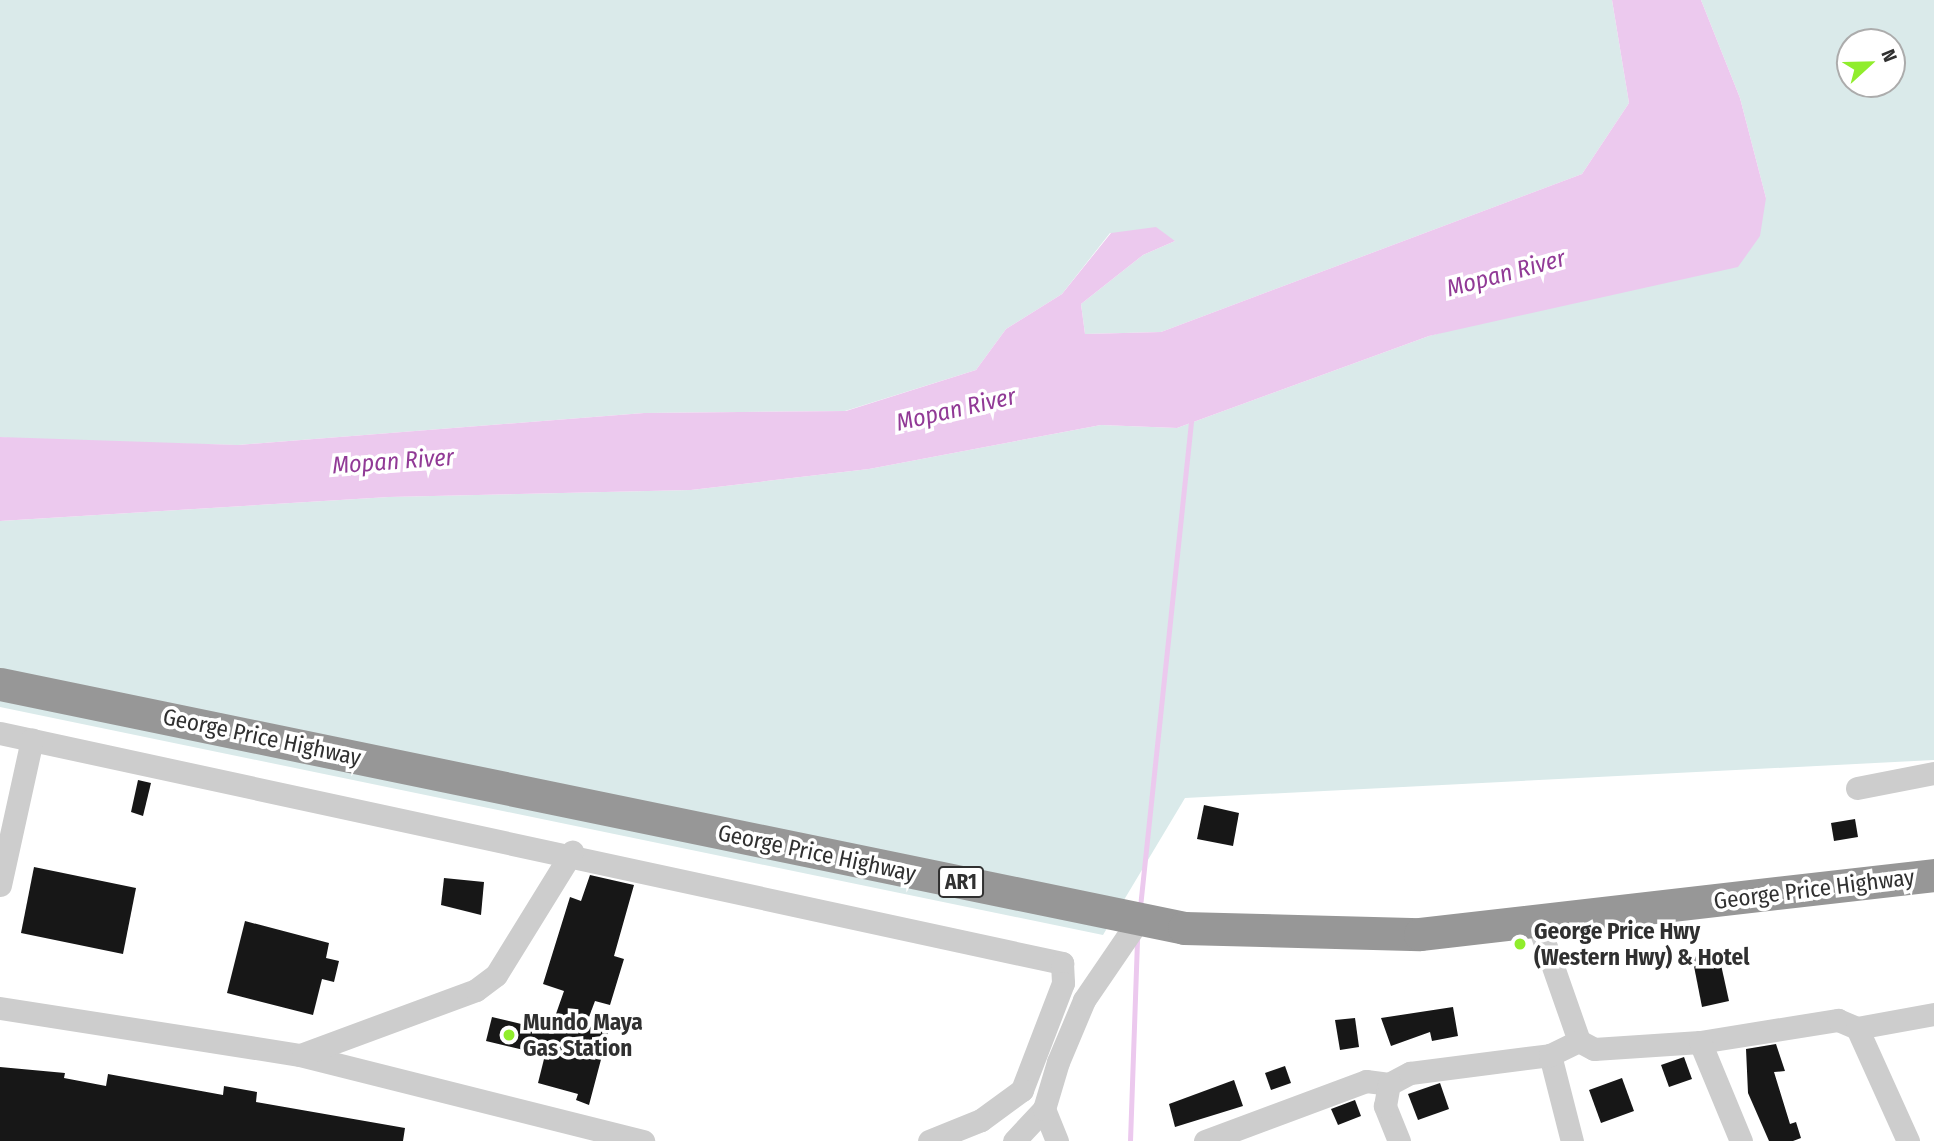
<!DOCTYPE html>
<html>
<head>
<meta charset="utf-8">
<style>
	body { margin:0 }
	#map { position:relative; width:1934px; height:1141px; overflow:hidden; background:#fff; font-family:"Fira Sans Condensed",sans-serif }
	div>[style] { position:absolute }
	.green>* { inset:0; background:#daeaea }
	.water>* { inset:0; background:#ecc9ee }
	.stream>* { height:5px; margin:-2.5px; padding:0 2.5px; transform-origin:2.5px; border-radius:2.5px; background:#ecc9ee }
	.building>* { inset:0; background:#171717 }
	.minor>* { height:23px; margin:-11.5px; padding:0 11.5px; transform-origin:11.5px; border-radius:11.5px; background:#cdcdcd }
	.highway>* { height:33px; margin:-16.5px; padding:0 16.5px; transform-origin:16.5px; border-radius:16.5px; background:#979797 }
	.dots>* { width:19px; height:19px; translate:-50% -50%; box-sizing:border-box; border:4px solid #fff; border-radius:50% }
	span { translate:-50% -50%; white-space:nowrap; text-align:center; line-height:1.15; -webkit-text-stroke:7px #fff; paint-order:stroke }
	.shield-label span { padding:2px 5px; background:#fff; border:2px solid; border-radius:5px; -webkit-text-stroke-width:0 }
	.shield-label { font-size:21px; color:#303030; font-weight:700 }
	.street-label { font-size:23px; color:#303030 }
	.poi-label { font-size:23px; color:#303030; font-weight:700 }
	.left { translate:0 -50%; text-align:left }
	.water-label { font-size:24px; color:#913a96; font-style:italic }
	.north { position:absolute; left:1836px; top:28px; width:70px; height:70px; box-sizing:border-box; background:#fff; border:2px solid #acacac; border-radius:50%; rotate:68deg; font-size:19px; font-weight:700; line-height:28px; text-align:center; color:#303030 }
	.north::after { content:''; display:block; margin:auto; width:24px; height:32px; background:#90ed2c; clip-path:polygon(50% 0,100% 100%,50% 72%,0 100%) }
</style>
</head>
<body>
<div id="map">
	<div class="green">
		<i style="clip-path:polygon(0 0,1612px 0,1629px 103px,1582px 174px,1161px 332px,1085px 334px,1081px 304px,1143px 255px,1175px 241px,1110px 233px,1062px 294px,1006px 329px,976px 370px,845px 411px,644px 413px,238px 445px,24px 440px,0 437px)"></i>
		<i style="clip-path:polygon(evenodd,1701px 0,1934px 0,1934px 760px,1185px 798px,1103px 935px,0 707px,0 521px,389px 497px,691px 490px,869px 469px,1101px 425px,1177px 428px,1429px 336px,1521px 311px,1766px 198px,1740px 98px,1701px 0,1850px 42px,1892px 42px,1892px 84px,1850px 84px,1850px 42px)"></i>
	</div>
	<div class="water">
		<i style="clip-path:polygon(1612px 0,1701px 0,1740px 98px,1766px 198px,1760px 236px,1738px 267px,1429px 336px,1177px 428px,1101px 425px,869px 469px,691px 490px,389px 497px,0 521px,0 437px,238px 445px,644px 413px,846px 411px,976px 370px,1006px 329px,1062px 294px,1111px 233px,1156px 227px,1175px 241px,1143px 255px,1081px 304px,1085px 334px,1161px 332px,1582px 174px,1629px 103px)"></i>
	</div>
	<div class="stream">
		<i style="left:1140px;top:907px;width:494px;rotate:-84deg"></i>
		<i style="left:1130px;top:1141px;width:203px;rotate:-88deg"></i>
	</div>
	<div class="building">
		<i style="clip-path:polygon(138px 780px,151px 783px,143px 816px,131px 812px)"></i>
		<i style="clip-path:polygon(1204px 805px,1239px 813px,1233px 846px,1197px 839px)"></i>
		<i style="clip-path:polygon(1855px 819px,1858px 837px,1834px 841px,1831px 823px)"></i>
		<i style="clip-path:polygon(34px 867px,136px 888px,123px 954px,21px 933px)"></i>
		<i style="clip-path:polygon(590px 875px,634px 885px,614px 956px,624px 959px,610px 1005px,595px 1001px,586px 1025px,608px 1033px,589px 1105px,576px 1100px,578px 1094px,538px 1083px,545px 1055px,486px 1041px,492px 1017px,550px 1031px,564px 991px,543px 984px,570px 897px,581px 901px)"></i>
		<i style="clip-path:polygon(444px 878px,484px 882px,481px 915px,441px 905px)"></i>
		<i style="clip-path:polygon(245px 921px,329px 943px,326px 958px,339px 961px,334px 982px,322px 979px,313px 1015px,227px 993px)"></i>
		<i style="clip-path:polygon(1718px 951px,1729px 1001px,1702px 1007px,1692px 956px)"></i>
		<i style="clip-path:polygon(1453px 1007px,1458px 1036px,1432px 1041px,1430px 1032px,1391px 1046px,1381px 1018px)"></i>
		<i style="clip-path:polygon(1355px 1018px,1359px 1047px,1340px 1050px,1335px 1020px)"></i>
		<i style="clip-path:polygon(1776px 1044px,1785px 1071px,1774px 1072px,1790px 1124px,1796px 1122px,1801px 1138px,1793px 1141px,1769px 1141px,1748px 1093px,1746px 1049px)"></i>
		<i style="clip-path:polygon(1684px 1057px,1692px 1079px,1669px 1087px,1661px 1065px)"></i>
		<i style="clip-path:polygon(1285px 1066px,1291px 1083px,1271px 1090px,1265px 1073px)"></i>
		<i style="clip-path:polygon(0 1067px,65px 1073px,64px 1078px,106px 1086px,108px 1074px,223px 1095px,224px 1086px,257px 1092px,256px 1102px,405px 1128px,403px 1141px,0 1141px)"></i>
		<i style="clip-path:polygon(1622px 1078px,1634px 1111px,1601px 1123px,1589px 1090px)"></i>
		<i style="clip-path:polygon(1234px 1080px,1243px 1106px,1175px 1127px,1169px 1104px)"></i>
		<i style="clip-path:polygon(1440px 1083px,1449px 1109px,1418px 1120px,1408px 1094px)"></i>
		<i style="clip-path:polygon(1355px 1100px,1361px 1116px,1338px 1125px,1331px 1109px)"></i>
	</div>
	<div class="minor">
		<i style="left:0;top:733px;width:1087px;rotate:12.22deg"></i>
		<i style="left:1062px;top:963px;width:20px;rotate:87deg"></i>
		<i style="left:1063px;top:983px;width:115px;rotate:111deg"></i>
		<i style="left:1022px;top:1090px;width:51px;rotate:143.8deg"></i>
		<i style="left:981px;top:1120px;width:56px;rotate:158deg"></i>
		<i style="left:1857px;top:788px;width:78px;rotate:-11deg"></i>
		<i style="left:0;top:885px;width:149px;rotate:-77.6deg"></i>
		<i style="left:1537px;top:921px;width:127px;rotate:70.7deg"></i>
		<i style="left:1579px;top:1041px;width:17px;rotate:28deg"></i>
		<i style="left:1594px;top:1049px;width:106px;rotate:-3.8deg"></i>
		<i style="left:1700px;top:1042px;width:140px;rotate:-9.1deg"></i>
		<i style="left:1838px;top:1020px;width:21px;rotate:23deg"></i>
		<i style="left:1857px;top:1028px;width:78px;rotate:-10.3deg"></i>
		<i style="left:0;top:1008px;width:304px;rotate:8.9deg"></i>
		<i style="left:300px;top:1055px;width:354px;rotate:14.1deg"></i>
		<i style="left:1857px;top:1028px;width:124px;rotate:65.7deg"></i>
		<i style="left:1700px;top:1042px;width:107px;rotate:67.5deg"></i>
		<i style="left:303px;top:1054px;width:184px;rotate:-20.3deg"></i>
		<i style="left:476px;top:990px;width:25px;rotate:-37deg"></i>
		<i style="left:496px;top:975px;width:145px;rotate:-58.3deg"></i>
		<i style="left:1550px;top:1055px;width:89px;rotate:75.7deg"></i>
		<i style="left:1014px;top:1141px;width:44px;rotate:-46.8deg"></i>
		<i style="left:1057px;top:1141px;width:35px;rotate:-112deg"></i>
		<i style="left:1044px;top:1109px;width:49px;rotate:-73.4deg"></i>
		<i style="left:1058px;top:1062px;width:67px;rotate:-67.2deg"></i>
		<i style="left:1084px;top:1000px;width:103px;rotate:-55.7deg"></i>
		<i style="left:1205px;top:1141px;width:172px;rotate:-20.4deg"></i>
		<i style="left:1366px;top:1081px;width:23px;rotate:7deg"></i>
		<i style="left:1399px;top:1141px;width:38px;rotate:-112deg"></i>
		<i style="left:1385px;top:1106px;width:22px;rotate:-80deg"></i>
		<i style="left:1389px;top:1084px;width:24px;rotate:-28deg"></i>
		<i style="left:1410px;top:1073px;width:141px;rotate:-7.3deg"></i>
		<i style="left:1550px;top:1055px;width:32px;rotate:-26deg"></i>
	</div>
	<div class="highway">
		<i style="left:0;top:684px;width:1209px;rotate:11.64deg"></i>
		<i style="left:1184px;top:928px;width:236px;rotate:1.5deg"></i>
		<i style="left:1420px;top:934px;width:517px;rotate:-6.55deg"></i>
	</div>
	<div class="dots">
		<i style="left:1520px;top:944px;background:#90ed2c"></i>
		<i style="left:509px;top:1035px;background:#90ed2c"></i>
	</div>
	<div class="shield-label">
		<span style="left:961px;top:882px">AR1</span>
	</div>
	<div class="street-label">
		<span style="left:262px;top:737px;rotate:12deg">George Price Highway</span>
		<span style="left:817px;top:853px;rotate:12deg">George Price Highway</span>
		<span style="left:1814px;top:889px;rotate:-7deg">George Price Highway</span>
	</div>
	<div class="poi-label">
		<span class="left" style="left:1534px;top:944px">George Price Hwy<br>(Western Hwy) &amp; Hotel</span>
		<span class="left" style="left:523px;top:1035px">Mundo Maya<br>Gas Station</span>
	</div>
	<div class="water-label">
		<span style="left:1506px;top:274px;rotate:-15deg">Mopan River</span>
		<span style="left:956px;top:410px;rotate:-13deg">Mopan River</span>
		<span style="left:393px;top:462px;rotate:-4deg">Mopan River</span>
	</div>
	<div class="north">N</div>
</div>
</body>
</html>
